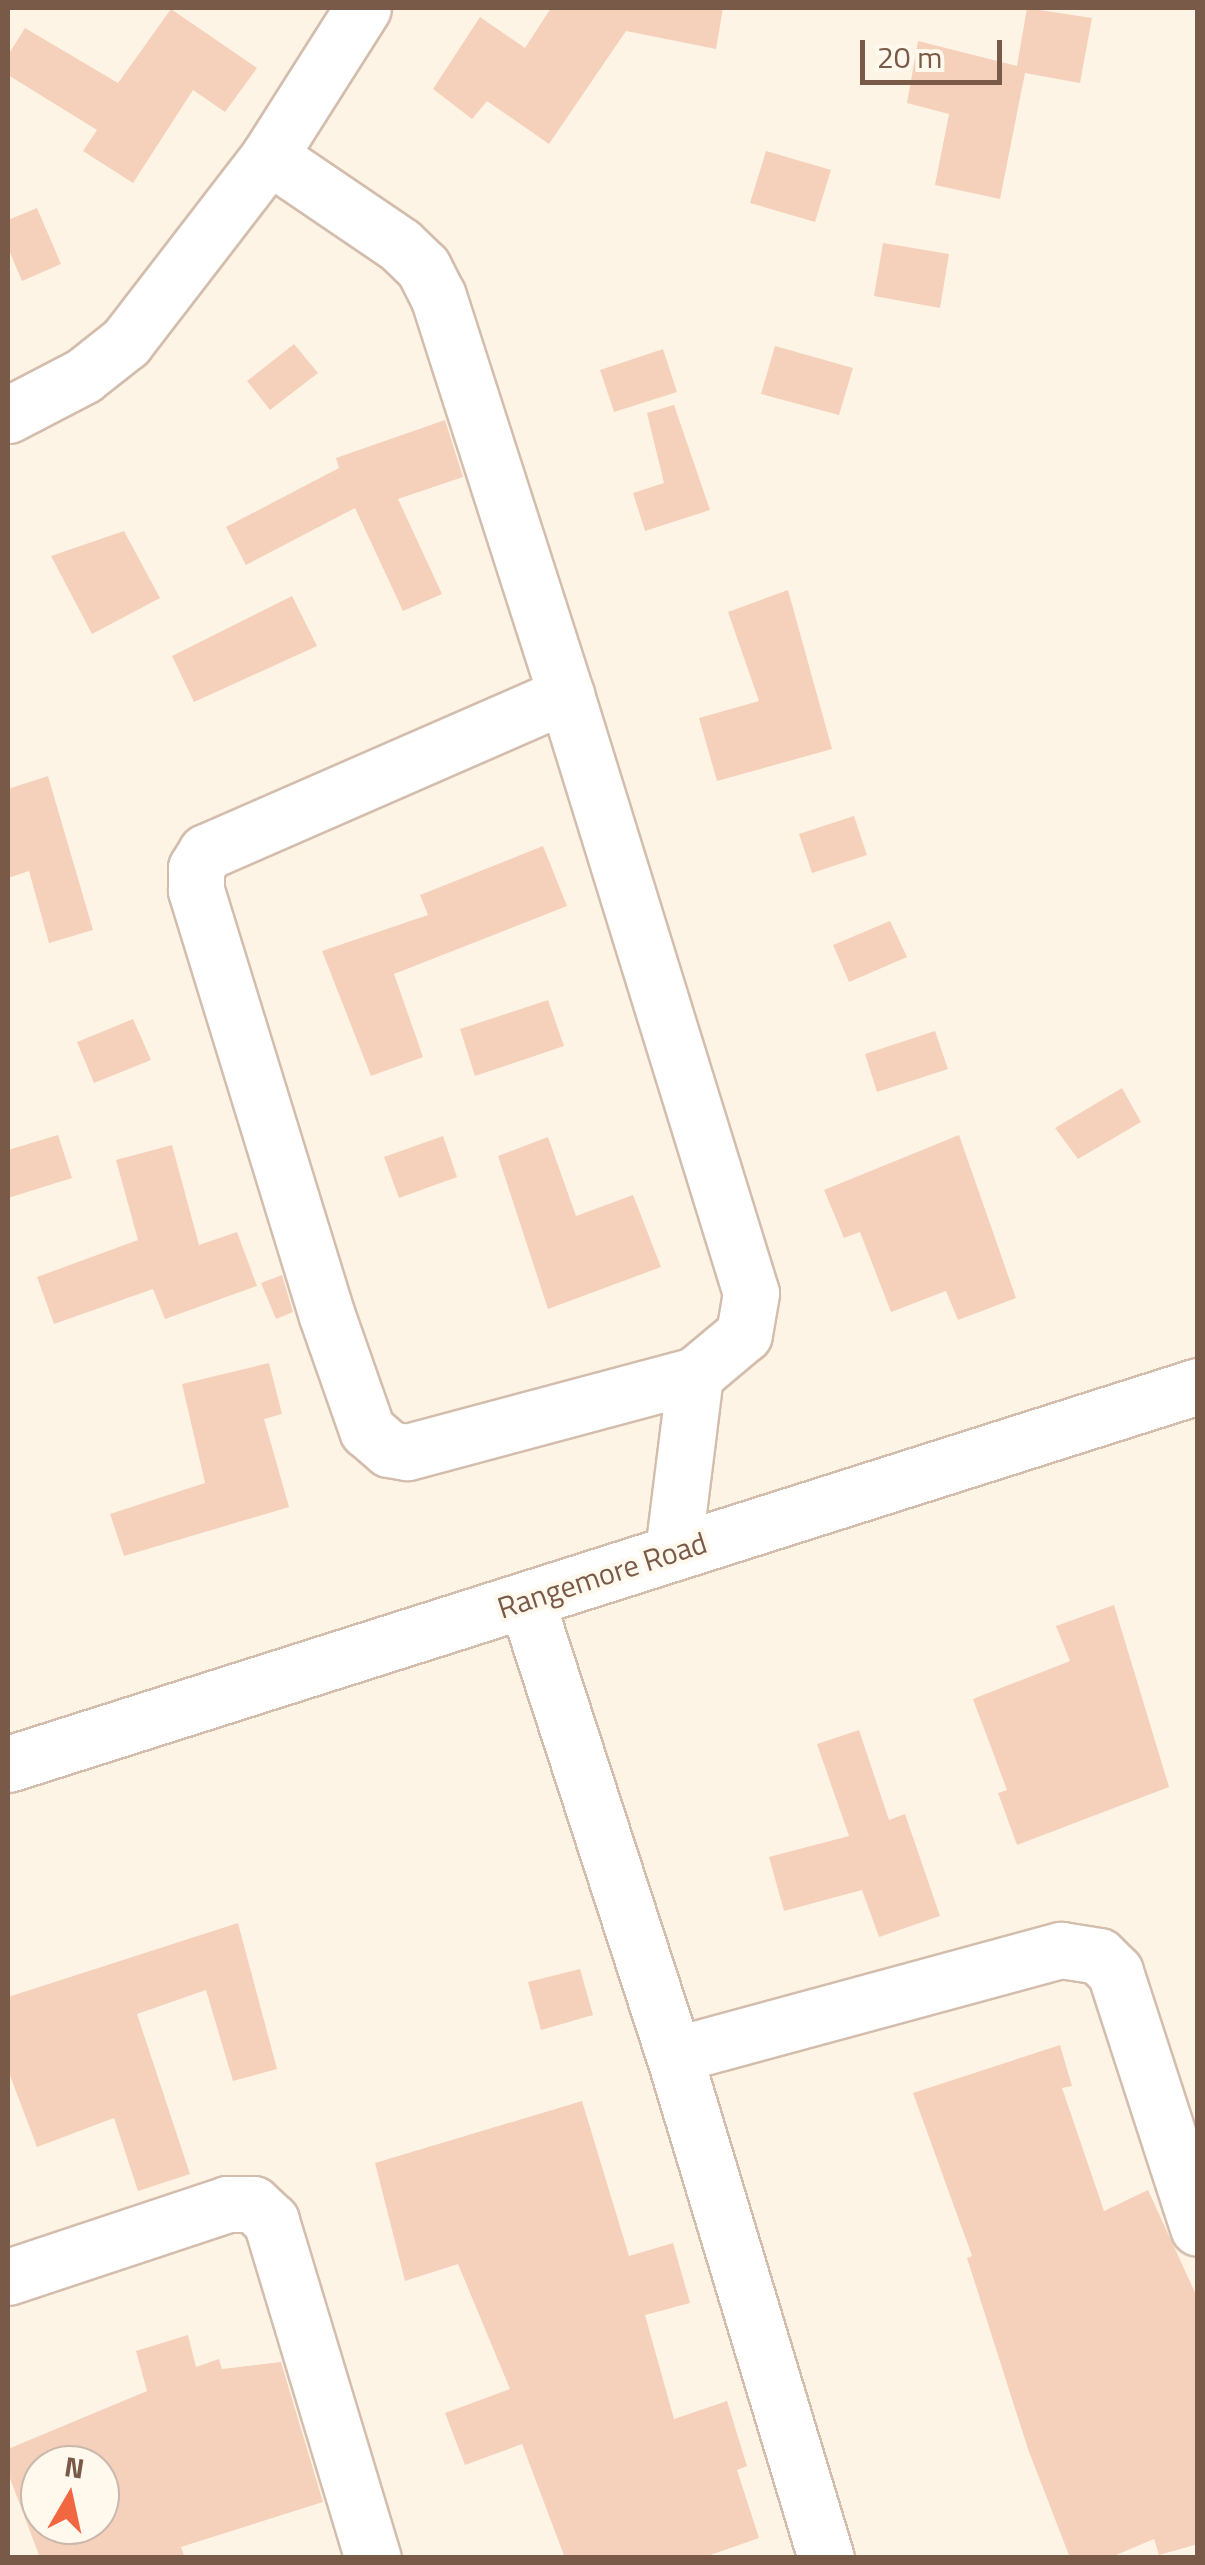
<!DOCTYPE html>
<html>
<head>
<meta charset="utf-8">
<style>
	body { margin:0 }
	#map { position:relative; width:1205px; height:2565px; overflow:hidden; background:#fef4e5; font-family:"Titillium Web",sans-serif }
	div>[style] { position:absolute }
	.building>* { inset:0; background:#f5d1bb }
	.roads { filter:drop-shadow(2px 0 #d3bdad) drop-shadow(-2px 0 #d3bdad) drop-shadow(0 2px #d3bdad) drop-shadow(0 -2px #d3bdad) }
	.minor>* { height:55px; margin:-27.5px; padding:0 27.5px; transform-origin:27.5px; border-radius:27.5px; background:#fff }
	.tertiary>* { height:55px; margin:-27.5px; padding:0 27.5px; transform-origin:27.5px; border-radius:27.5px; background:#fff }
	span { translate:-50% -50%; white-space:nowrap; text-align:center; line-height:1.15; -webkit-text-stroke:8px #fff8ed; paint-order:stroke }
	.street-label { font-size:30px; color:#795948 }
	.frame { position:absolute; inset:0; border:10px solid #795948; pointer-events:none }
	.north { position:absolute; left:20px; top:2445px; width:100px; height:100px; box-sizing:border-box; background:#fff8ed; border:2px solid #c9b8ab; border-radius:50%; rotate:9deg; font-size:28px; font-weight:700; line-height:40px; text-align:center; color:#795948 }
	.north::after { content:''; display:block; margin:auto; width:35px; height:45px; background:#f06742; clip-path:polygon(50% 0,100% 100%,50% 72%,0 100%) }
	.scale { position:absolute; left:860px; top:40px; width:142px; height:45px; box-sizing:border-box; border:5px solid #795948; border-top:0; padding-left:12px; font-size:30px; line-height:35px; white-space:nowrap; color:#795948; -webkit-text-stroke:8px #fff8ed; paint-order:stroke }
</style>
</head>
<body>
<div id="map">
	<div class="building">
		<i style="clip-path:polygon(551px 8px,723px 8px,716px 49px,626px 31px,549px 144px,487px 101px,472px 119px,433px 89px,480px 17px,525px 48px)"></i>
		<i style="clip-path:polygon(1027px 8px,1092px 18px,1080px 83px,1025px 73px,1000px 199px,935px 185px,949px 114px,907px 103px,918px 41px,1017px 66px)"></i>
		<i style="clip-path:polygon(171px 9px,257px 68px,225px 112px,193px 90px,133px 183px,83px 151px,97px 130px,8px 75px,8px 55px,25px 28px,118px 83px)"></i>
		<i style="clip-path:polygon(766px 151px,831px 170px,815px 222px,750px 203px)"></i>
		<i style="clip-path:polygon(37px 208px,61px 264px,22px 281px,8px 248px,8px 220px)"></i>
		<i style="clip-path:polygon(883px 243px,949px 254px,940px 308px,874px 296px)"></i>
		<i style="clip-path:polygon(294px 344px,318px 373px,270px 410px,247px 381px)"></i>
		<i style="clip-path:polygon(775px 346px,853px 368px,839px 415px,761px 394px)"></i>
		<i style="clip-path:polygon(663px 349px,677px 392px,614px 412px,600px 370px)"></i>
		<i style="clip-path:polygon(674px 405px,710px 510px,645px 531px,633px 493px,664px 483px,647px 413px)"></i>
		<i style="clip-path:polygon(445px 420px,463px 477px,398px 499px,442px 594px,403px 611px,355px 508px,246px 565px,226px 527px,339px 468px,336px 458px)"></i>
		<i style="clip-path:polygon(124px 531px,160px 598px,92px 634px,51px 556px)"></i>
		<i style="clip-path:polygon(788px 590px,832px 749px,717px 781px,699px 718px,759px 701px,728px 612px)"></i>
		<i style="clip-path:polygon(292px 596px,317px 646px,194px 702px,172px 656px)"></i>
		<i style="clip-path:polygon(48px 776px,93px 930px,49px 943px,29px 871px,8px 878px,8px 789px)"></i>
		<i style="clip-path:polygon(854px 816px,867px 855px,812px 873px,799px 834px)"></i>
		<i style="clip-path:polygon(543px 846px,567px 906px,394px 974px,423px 1057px,371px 1076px,322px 951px,428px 915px,420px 895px)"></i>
		<i style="clip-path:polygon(890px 921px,907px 957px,849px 982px,833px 945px)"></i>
		<i style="clip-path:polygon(548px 1000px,564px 1046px,475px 1076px,460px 1029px)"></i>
		<i style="clip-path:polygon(133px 1019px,151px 1060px,94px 1083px,77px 1042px)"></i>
		<i style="clip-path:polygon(935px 1031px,948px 1069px,877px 1092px,865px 1054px)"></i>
		<i style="clip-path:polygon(1122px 1088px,1141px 1122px,1078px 1159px,1055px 1128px)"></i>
		<i style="clip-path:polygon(58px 1135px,72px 1178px,8px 1198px,8px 1150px)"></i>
		<i style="clip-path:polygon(959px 1135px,1016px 1298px,958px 1320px,946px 1291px,891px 1312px,860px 1232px,844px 1238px,824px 1190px)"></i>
		<i style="clip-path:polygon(443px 1136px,457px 1177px,399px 1198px,384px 1157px)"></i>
		<i style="clip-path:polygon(548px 1137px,576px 1216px,633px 1195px,661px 1267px,548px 1309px,498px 1156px)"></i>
		<i style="clip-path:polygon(172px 1145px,199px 1245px,237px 1232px,257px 1286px,165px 1319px,153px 1289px,54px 1324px,37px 1277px,138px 1240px,116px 1160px)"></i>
		<i style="clip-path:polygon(282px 1275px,293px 1312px,276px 1319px,261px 1283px)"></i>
		<i style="clip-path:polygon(269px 1363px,282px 1414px,264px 1419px,289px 1507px,124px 1556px,110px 1514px,205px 1483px,182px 1384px)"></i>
		<i style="clip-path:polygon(1114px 1605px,1169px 1787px,1017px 1845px,998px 1793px,1007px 1790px,973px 1699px,1070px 1661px,1056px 1626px)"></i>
		<i style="clip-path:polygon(859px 1730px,889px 1820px,905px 1814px,940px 1916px,879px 1937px,862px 1890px,784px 1911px,769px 1857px,849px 1836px,817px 1744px)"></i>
		<i style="clip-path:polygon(238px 1923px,277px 2069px,233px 2081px,206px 1990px,137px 2014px,190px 2174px,138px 2191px,114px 2118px,37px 2147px,8px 2070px,8px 1997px)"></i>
		<i style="clip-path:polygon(580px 1969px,593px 2015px,541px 2030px,528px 1982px)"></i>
		<i style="clip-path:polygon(1060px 2045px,1072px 2086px,1062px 2088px,1104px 2211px,1148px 2190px,1198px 2299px,1198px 2544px,1159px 2555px,1154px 2539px,1109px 2558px,1070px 2558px,1028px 2449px,967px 2258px,972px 2256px,913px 2093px)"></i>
		<i style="clip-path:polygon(582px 2101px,629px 2256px,673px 2243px,690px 2303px,645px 2315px,674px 2419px,727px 2401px,747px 2466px,737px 2470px,759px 2538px,702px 2558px,565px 2558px,522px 2444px,465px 2465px,445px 2413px,510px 2389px,458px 2264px,405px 2281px,375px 2163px)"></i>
		<i style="clip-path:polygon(evenodd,188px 2335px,196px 2367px,219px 2359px,222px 2369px,281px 2362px,323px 2502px,181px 2547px,185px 2558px,40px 2558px,8px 2473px,8px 2449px,147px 2391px,136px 2351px,188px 2335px,40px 2465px,100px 2465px,100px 2525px,40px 2525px,40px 2465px)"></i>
	</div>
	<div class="roads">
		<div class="minor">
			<i style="left:269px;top:156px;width:158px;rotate:34.2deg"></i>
			<i style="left:400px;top:245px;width:32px;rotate:44deg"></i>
			<i style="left:423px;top:267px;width:33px;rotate:63deg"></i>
			<i style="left:438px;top:296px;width:419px;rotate:72.2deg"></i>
			<i style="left:566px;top:695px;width:626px;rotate:72.81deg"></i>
			<i style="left:751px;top:1293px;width:42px;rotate:99.7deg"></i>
			<i style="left:744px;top:1334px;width:64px;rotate:140.1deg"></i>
			<i style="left:695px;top:1375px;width:298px;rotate:165deg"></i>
			<i style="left:407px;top:1452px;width:18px;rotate:-171deg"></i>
			<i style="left:389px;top:1449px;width:29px;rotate:-139deg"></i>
			<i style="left:367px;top:1430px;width:121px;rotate:-109.3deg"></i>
			<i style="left:327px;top:1316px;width:446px;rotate:-107.1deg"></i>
			<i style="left:196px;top:890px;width:22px;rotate:-90deg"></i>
			<i style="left:196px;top:868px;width:19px;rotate:-58deg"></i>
			<i style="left:206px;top:852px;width:393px;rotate:-23.6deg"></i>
			<i style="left:8px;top:415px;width:85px;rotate:-27.5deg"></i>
			<i style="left:83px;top:376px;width:55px;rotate:-38.3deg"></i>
			<i style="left:126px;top:342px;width:235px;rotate:-52.4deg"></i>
			<i style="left:269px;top:156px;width:175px;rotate:-57.6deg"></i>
			<i style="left:673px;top:1552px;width:178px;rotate:-82.9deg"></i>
			<i style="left:526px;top:1600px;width:478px;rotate:72deg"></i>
			<i style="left:674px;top:2055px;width:525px;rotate:73.19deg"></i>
			<i style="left:674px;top:2055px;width:401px;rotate:-15.2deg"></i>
			<i style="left:1061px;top:1950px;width:38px;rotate:9deg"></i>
			<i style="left:1099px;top:1956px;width:23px;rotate:45deg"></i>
			<i style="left:1115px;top:1972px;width:269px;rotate:72deg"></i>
			<i style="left:8px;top:2277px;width:231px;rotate:-18.4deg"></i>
			<i style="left:227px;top:2204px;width:26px"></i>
			<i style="left:253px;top:2204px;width:25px;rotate:43deg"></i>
			<i style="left:271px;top:2221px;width:352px;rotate:73.2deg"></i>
		</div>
		<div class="tertiary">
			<i style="left:8px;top:1764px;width:1249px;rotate:-17.62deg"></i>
		</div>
	</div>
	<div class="street-label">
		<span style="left:602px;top:1575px;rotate:-18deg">Rangemore Road</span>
	</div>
	<div class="frame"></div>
	<div class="north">N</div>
	<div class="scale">20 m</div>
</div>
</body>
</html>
